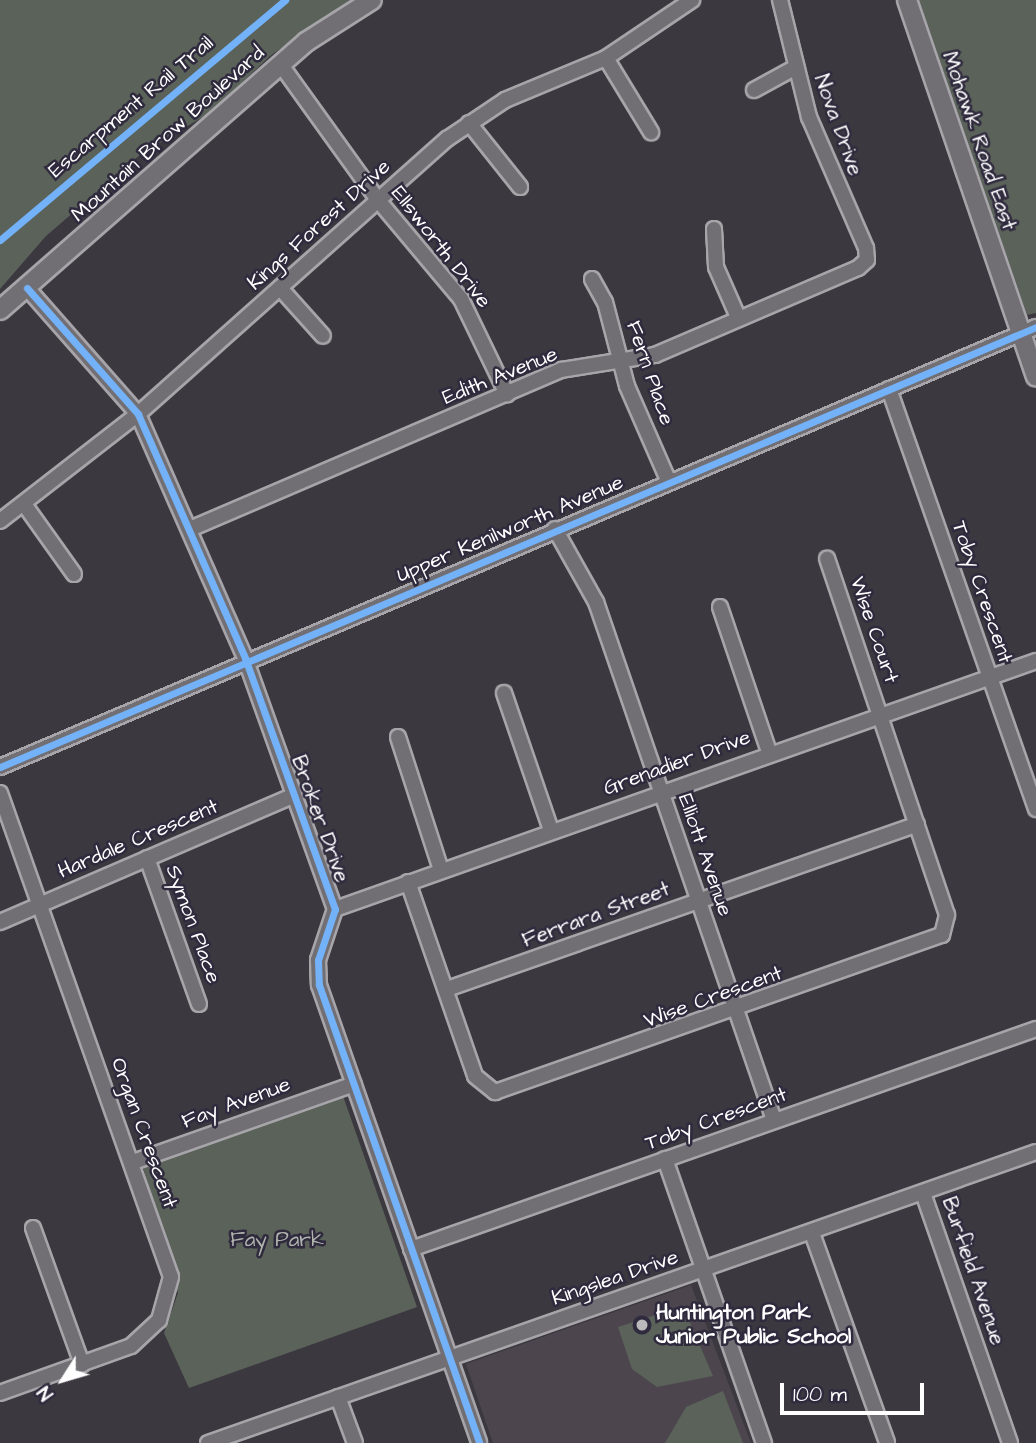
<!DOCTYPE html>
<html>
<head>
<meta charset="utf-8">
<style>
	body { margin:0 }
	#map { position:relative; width:1036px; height:1443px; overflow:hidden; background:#3c3840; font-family:"Architects Daughter",sans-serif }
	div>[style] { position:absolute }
	.built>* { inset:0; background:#4c454d }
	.green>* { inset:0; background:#5a625a }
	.roads { filter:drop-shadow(2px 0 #a7a5a9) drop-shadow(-2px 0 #a7a5a9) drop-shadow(0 2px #a7a5a9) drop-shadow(0 -2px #a7a5a9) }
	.minor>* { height:14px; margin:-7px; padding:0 7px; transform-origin:7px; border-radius:7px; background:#716f74 }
	.major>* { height:18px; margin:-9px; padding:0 9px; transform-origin:9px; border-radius:9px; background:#716f74 }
	.cycleway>* { height:7px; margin:-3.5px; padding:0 3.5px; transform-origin:3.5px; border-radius:3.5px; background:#73b2f8 }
	.dots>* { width:19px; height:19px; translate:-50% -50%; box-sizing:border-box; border:4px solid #2f2a3d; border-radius:50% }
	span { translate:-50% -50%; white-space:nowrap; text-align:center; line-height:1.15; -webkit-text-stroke:5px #2f2a3d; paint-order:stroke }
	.street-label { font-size:21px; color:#fff }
	.park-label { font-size:21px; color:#afb4ae }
	.poi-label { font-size:21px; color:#fff; font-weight:700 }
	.left { translate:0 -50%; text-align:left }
	.north { position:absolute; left:28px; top:1345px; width:70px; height:70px; -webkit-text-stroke:5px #2f2a3d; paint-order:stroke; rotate:233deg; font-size:19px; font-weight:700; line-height:28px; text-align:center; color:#fff }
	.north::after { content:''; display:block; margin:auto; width:24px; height:32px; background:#fff; clip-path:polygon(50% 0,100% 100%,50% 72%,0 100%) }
	.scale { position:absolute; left:780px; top:1383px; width:144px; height:32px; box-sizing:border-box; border:4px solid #fff; border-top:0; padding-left:9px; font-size:21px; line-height:24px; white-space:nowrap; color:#fff; -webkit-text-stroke:5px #2f2a3d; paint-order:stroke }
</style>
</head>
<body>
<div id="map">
	<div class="built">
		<i style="clip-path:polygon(691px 1285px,751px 1443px,493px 1443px,466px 1364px)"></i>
	</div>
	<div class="green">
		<i style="clip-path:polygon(0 0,350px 0,270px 56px,211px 112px,141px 154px,46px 236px,0 289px)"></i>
		<i style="clip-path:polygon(919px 0,1036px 0,1036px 313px,1027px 315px)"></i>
		<i style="clip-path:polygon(343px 1096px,417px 1307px,189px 1388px,164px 1333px,178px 1293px,143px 1167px)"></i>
		<i style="clip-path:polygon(683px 1306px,713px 1376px,657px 1387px,632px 1369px,618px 1327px)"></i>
		<i style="clip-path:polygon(723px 1391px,743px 1443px,665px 1443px,686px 1407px)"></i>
	</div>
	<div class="roads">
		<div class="minor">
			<i style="left:606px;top:58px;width:87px;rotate:58.7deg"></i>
			<i style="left:281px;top:65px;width:166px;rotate:54.3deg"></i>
			<i style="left:378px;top:200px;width:129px;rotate:50deg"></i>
			<i style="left:461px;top:299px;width:106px;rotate:64.2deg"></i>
			<i style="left:754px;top:90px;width:48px;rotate:-28.7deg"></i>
			<i style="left:469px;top:123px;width:82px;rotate:51.4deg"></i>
			<i style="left:714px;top:229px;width:38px;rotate:87deg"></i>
			<i style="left:716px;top:267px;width:55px;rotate:66.3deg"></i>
			<i style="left:592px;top:279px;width:26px;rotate:61deg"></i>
			<i style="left:605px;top:302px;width:87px;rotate:75.3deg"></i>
			<i style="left:627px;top:386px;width:103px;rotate:66.4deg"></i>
			<i style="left:27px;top:288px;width:168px;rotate:48.6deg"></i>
			<i style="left:138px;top:414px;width:266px;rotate:66.3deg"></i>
			<i style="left:245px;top:658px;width:267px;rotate:70.3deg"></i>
			<i style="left:335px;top:909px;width:54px;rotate:108.4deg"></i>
			<i style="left:318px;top:960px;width:25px;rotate:88deg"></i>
			<i style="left:319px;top:985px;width:485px;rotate:70.7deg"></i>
			<i style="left:280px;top:288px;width:64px;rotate:48.1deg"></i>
			<i style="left:889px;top:389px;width:445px;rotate:70.7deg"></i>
			<i style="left:24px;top:504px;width:86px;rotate:54.5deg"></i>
			<i style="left:0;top:521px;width:175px;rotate:-37.8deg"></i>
			<i style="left:138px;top:414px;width:414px;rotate:-41.7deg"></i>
			<i style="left:447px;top:139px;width:70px;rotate:-33.9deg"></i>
			<i style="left:505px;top:100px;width:109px;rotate:-22.6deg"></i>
			<i style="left:606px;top:58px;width:104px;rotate:-34deg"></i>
			<i style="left:190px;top:529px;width:404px;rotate:-23.2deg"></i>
			<i style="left:561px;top:370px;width:95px;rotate:-9.1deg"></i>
			<i style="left:655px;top:355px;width:221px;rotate:-23.2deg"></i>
			<i style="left:858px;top:268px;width:12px;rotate:-42deg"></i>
			<i style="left:867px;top:260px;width:12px;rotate:-95deg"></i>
			<i style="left:866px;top:248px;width:143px;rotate:-113.5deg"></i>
			<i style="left:809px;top:117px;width:121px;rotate:-103.9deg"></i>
			<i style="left:555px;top:529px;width:84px;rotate:60.7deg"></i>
			<i style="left:596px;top:602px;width:548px;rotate:71.04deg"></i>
			<i style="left:720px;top:607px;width:153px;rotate:71.3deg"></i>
			<i style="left:504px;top:693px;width:145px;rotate:71.1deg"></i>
			<i style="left:398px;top:737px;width:140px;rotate:72.1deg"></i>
			<i style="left:0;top:767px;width:1126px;rotate:-23.01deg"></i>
			<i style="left:0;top:793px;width:513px;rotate:70.54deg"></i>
			<i style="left:171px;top:1277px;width:45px;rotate:105.6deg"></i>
			<i style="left:159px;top:1320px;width:38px;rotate:137deg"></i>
			<i style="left:131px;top:1346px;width:139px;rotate:160.3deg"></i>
			<i style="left:147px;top:858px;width:155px;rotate:70.4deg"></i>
			<i style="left:408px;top:882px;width:205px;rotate:70.9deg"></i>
			<i style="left:475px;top:1076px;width:26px;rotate:39deg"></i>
			<i style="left:495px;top:1092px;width:474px;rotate:-19.4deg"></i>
			<i style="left:942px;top:935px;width:21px;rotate:-76deg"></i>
			<i style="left:947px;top:915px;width:376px;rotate:-108.6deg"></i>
			<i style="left:335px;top:909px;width:744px;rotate:-19.48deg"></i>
			<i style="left:0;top:922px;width:319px;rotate:-23.3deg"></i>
			<i style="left:447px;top:989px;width:498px;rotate:-19.3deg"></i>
			<i style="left:665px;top:1159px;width:301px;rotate:70.8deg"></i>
			<i style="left:133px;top:1162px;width:234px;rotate:-19.4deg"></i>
			<i style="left:923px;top:1193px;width:265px;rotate:70.8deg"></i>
			<i style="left:33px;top:1228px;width:145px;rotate:70.2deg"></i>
			<i style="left:812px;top:1233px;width:223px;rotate:70.3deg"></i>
			<i style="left:411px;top:1249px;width:663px;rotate:-19.39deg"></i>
			<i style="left:338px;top:1397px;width:49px;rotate:69.7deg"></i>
			<i style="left:208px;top:1443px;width:878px;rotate:-19.36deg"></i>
		</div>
		<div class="major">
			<i style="left:907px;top:0;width:398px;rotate:71.1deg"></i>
			<i style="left:0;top:310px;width:407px;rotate:-41.2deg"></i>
			<i style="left:306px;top:42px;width:78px;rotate:-32.5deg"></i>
		</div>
	</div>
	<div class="cycleway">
		<i style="left:0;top:240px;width:373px;rotate:-40.1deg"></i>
		<i style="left:27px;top:288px;width:168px;rotate:48.6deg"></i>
		<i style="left:138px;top:414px;width:266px;rotate:66.3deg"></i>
		<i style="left:245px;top:658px;width:267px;rotate:70.3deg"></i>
		<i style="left:335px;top:909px;width:54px;rotate:108.4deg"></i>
		<i style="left:318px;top:960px;width:25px;rotate:88deg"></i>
		<i style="left:319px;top:985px;width:485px;rotate:70.7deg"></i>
		<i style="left:0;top:767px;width:1126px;rotate:-23.01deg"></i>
	</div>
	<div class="dots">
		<i style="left:642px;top:1325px;background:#bbb9bc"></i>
	</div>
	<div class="street-label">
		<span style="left:131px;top:107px;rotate:-40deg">Escarpment Rail Trail</span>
		<span style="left:838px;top:125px;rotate:70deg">Nova Drive</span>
		<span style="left:168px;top:134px;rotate:-42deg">Mountain Brow Boulevard</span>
		<span style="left:979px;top:141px;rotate:71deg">Mohawk Road East</span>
		<span style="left:319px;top:225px;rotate:-42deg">Kings Forest Drive</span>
		<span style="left:441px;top:247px;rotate:52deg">Ellsworth Drive</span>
		<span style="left:650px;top:373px;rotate:71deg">Fern Place</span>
		<span style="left:500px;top:376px;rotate:-22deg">Edith Avenue</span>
		<span style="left:510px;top:529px;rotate:-23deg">Upper Kenilworth Avenue</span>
		<span style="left:982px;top:592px;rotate:71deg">Toby Crescent</span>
		<span style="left:874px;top:630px;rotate:71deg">Wise Court</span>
		<span style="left:677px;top:763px;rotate:-20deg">Grenadier Drive</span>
		<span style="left:320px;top:819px;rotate:70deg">Broker Drive</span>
		<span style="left:138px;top:839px;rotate:-23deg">Hardale Crescent</span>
		<span style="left:705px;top:855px;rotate:71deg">Elliott Avenue</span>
		<span style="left:596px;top:915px;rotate:-20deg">Ferrara Street</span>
		<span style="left:193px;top:924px;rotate:70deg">Symon Place</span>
		<span style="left:713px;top:997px;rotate:-20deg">Wise Crescent</span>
		<span style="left:236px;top:1103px;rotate:-20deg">Fay Avenue</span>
		<span style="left:716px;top:1119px;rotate:-20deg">Toby Crescent</span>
		<span style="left:144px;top:1133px;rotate:70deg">Organ Crescent</span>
		<span style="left:973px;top:1271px;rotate:71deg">Burfield Avenue</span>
		<span style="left:615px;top:1278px;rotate:-19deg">Kingslea Drive</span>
	</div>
	<div class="park-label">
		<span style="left:277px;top:1240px">Fay Park</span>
	</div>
	<div class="poi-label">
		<span class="left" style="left:656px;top:1325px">Huntington Park<br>Junior Public School</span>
	</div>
	<div class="north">N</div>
	<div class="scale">100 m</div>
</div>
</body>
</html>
